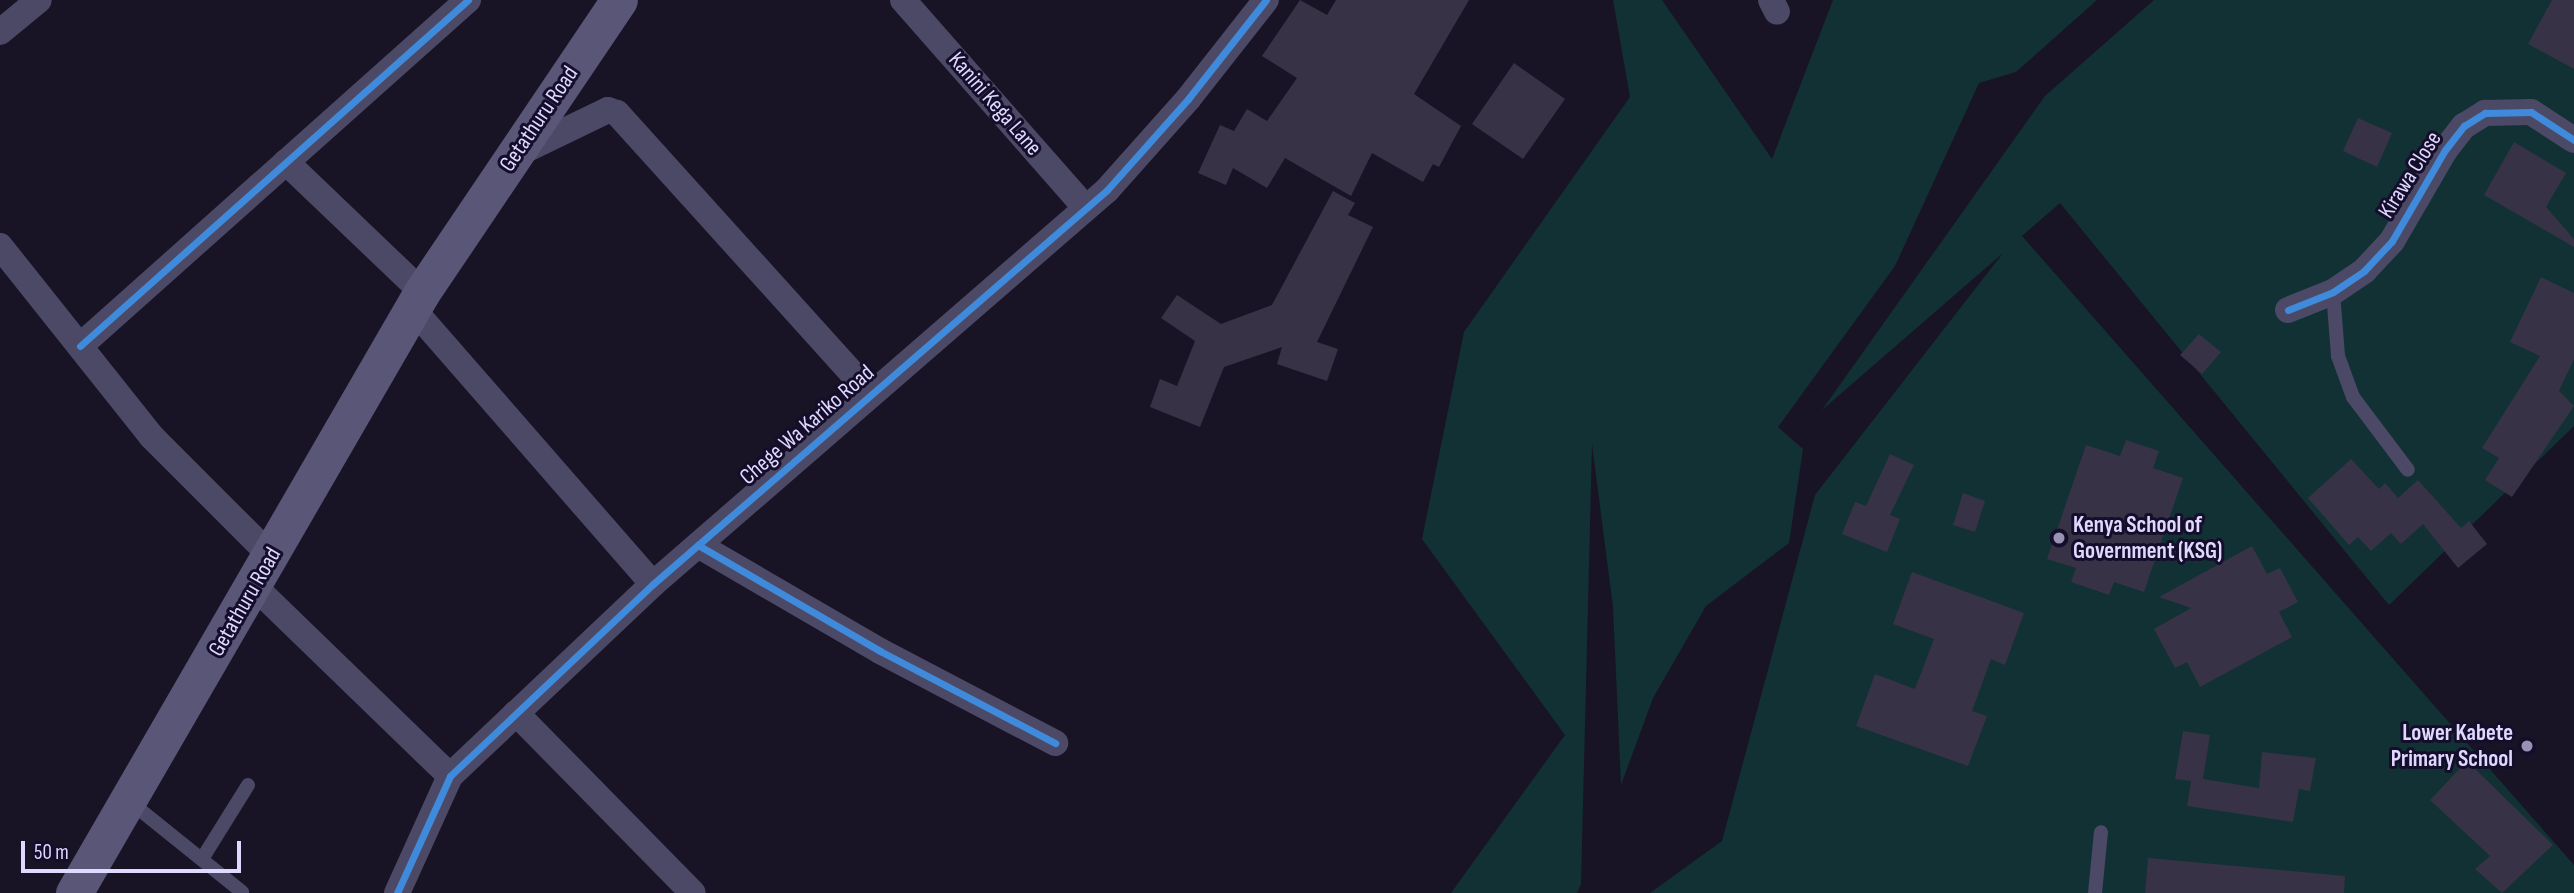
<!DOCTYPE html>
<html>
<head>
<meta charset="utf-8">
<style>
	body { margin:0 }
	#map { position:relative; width:2574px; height:893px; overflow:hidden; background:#181425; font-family:"Sofia Sans Condensed",sans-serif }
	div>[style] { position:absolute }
	.green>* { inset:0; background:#123134 }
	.building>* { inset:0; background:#373246 }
	.service>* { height:14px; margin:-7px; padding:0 7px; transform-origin:7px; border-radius:7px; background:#4c4966 }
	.minor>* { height:26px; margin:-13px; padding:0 13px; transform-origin:13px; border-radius:13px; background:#4c4966 }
	.secondary>* { height:37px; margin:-18.5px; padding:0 18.5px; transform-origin:18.5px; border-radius:18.5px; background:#595677 }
	.cycleway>* { height:7px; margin:-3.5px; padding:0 3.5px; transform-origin:3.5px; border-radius:3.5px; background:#408adc }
	.dots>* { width:19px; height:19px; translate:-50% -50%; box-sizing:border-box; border:4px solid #150e2b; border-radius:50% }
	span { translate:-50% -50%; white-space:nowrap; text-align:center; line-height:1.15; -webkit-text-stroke:6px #150e2b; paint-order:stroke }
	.street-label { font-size:23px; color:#dfd8ff }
	.poi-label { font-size:23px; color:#dfd8ff; font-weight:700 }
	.left { translate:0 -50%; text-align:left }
	.right { translate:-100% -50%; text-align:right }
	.scale { position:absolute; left:21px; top:841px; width:220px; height:32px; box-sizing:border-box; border:4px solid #dfd8ff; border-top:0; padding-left:9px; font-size:21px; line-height:24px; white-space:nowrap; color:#dfd8ff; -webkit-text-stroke:5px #150e2b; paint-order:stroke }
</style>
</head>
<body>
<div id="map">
	<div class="green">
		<i style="clip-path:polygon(1613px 0,1662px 0,1772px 159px,1833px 0,2097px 0,2016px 72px,1979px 83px,1895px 266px,1778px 427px,1803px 449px,1789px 543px,1706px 606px,1653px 698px,1621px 785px,1613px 607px,1592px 444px,1581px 884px,1577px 893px,1451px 893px,1565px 735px,1422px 539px,1464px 332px,1630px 97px)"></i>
		<i style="clip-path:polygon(2154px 0,2574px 0,2574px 426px,2389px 605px,2060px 203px,2022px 236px,2574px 865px,2574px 893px,1650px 893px,1722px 841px,1815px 495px,2003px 253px,1822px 410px,2045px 96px)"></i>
	</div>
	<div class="building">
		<i style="clip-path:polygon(1300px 0,1327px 15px,1336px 0,1469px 0,1414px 94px,1461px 126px,1439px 167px,1433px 164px,1423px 182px,1372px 153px,1351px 196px,1285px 158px,1267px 188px,1233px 168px,1226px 185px,1198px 173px,1220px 125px,1234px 131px,1247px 109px,1267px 121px,1297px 78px,1262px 56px)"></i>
		<i style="clip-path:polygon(2552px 0,2574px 0,2574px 69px,2528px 44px)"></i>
		<i style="clip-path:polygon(1514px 63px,1565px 99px,1523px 159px,1472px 124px)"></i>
		<i style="clip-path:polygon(2358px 118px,2392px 133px,2377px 167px,2343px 151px)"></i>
		<i style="clip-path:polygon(2514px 142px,2566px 173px,2546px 207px,2574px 239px,2574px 247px,2484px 195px)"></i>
		<i style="clip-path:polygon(1333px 191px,1355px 203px,1348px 215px,1373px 227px,1317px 342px,1338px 349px,1327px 381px,1277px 364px,1282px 347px,1224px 367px,1200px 427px,1150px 407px,1160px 379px,1177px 386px,1195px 341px,1161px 318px,1177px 295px,1221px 324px,1272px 305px)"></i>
		<i style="clip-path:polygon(2541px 277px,2574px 293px,2574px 359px,2559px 391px,2574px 406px,2512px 497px,2485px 480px,2499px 458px,2482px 448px,2540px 356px,2510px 342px)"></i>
		<i style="clip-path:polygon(2199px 334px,2221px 352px,2202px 374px,2180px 355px)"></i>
		<i style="clip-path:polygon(2126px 440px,2159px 451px,2153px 468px,2183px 478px,2144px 592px,2114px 582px,2109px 595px,2071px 582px,2076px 568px,2047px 559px,2086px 445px,2120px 456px)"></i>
		<i style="clip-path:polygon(1890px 454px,1914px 465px,1890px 515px,1900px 519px,1887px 552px,1842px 534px,1855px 502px,1866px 506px)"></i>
		<i style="clip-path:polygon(2351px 459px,2379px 489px,2385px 483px,2398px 498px,2418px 480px,2461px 528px,2469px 521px,2487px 544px,2458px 568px,2423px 524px,2401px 544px,2391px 533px,2371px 551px,2358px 537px,2349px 545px,2308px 498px)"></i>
		<i style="clip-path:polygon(1963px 493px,1985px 501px,1975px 532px,1953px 525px)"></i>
		<i style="clip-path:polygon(2252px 546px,2267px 574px,2280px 568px,2298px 602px,2279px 612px,2292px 637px,2200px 687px,2187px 662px,2175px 668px,2154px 629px,2191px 608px,2159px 597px)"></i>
		<i style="clip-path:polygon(1912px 572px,2024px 613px,2005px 665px,1991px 659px,1972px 711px,1987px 716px,1968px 766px,1856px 726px,1875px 674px,1915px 689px,1934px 639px,1893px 624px)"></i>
		<i style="clip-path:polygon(2183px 731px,2210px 735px,2203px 779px,2259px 788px,2262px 752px,2316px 758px,2310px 791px,2299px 789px,2293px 822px,2187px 806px,2191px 781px,2175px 779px)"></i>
		<i style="clip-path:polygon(2467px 761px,2553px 845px,2502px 893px,2475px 869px,2490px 856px,2430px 800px)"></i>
		<i style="clip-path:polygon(2148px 858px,2345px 876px,2344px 893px,2145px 893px)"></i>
	</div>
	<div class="service">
		<i style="left:2333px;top:292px;width:64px;rotate:85.5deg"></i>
		<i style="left:2338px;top:356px;width:44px;rotate:69.9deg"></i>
		<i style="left:2353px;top:397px;width:91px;rotate:53deg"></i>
		<i style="left:129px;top:801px;width:145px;rotate:38.8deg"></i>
		<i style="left:202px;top:859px;width:87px;rotate:-58.1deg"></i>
		<i style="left:2095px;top:893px;width:61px;rotate:-84.4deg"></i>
	</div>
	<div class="minor">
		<i style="left:903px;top:0;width:277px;rotate:48.7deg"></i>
		<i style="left:1771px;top:0;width:13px;rotate:63deg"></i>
		<i style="left:0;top:32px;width:50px;rotate:-39.4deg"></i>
		<i style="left:517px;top:154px;width:101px;rotate:-25.8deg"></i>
		<i style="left:608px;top:110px;width:9px;rotate:18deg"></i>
		<i style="left:617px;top:113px;width:379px;rotate:47.9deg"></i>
		<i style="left:286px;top:162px;width:188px;rotate:43.7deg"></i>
		<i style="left:0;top:246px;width:243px;rotate:51.5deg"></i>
		<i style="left:151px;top:436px;width:170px;rotate:45deg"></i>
		<i style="left:412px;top:308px;width:366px;rotate:48.9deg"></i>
		<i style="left:2288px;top:310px;width:48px;rotate:-21.8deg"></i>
		<i style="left:2333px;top:292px;width:37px;rotate:-34deg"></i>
		<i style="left:2364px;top:271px;width:41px;rotate:-47deg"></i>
		<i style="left:2392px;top:241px;width:105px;rotate:-59.8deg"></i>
		<i style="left:2445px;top:150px;width:31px;rotate:-52deg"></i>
		<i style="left:2464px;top:126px;width:25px;rotate:-32deg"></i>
		<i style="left:2485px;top:113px;width:46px;rotate:-1.2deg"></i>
		<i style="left:2531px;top:112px;width:51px;rotate:33.1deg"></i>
		<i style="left:80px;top:346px;width:520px;rotate:-41.73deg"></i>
		<i style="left:698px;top:545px;width:211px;rotate:30.2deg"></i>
		<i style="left:880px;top:651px;width:198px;rotate:27.7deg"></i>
		<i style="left:255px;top:587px;width:272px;rotate:44.1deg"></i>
		<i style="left:516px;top:713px;width:252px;rotate:45.5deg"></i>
		<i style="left:397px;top:893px;width:128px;rotate:-65.6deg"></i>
		<i style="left:450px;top:776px;width:279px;rotate:-43.4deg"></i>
		<i style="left:653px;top:584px;width:601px;rotate:-40.95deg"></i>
		<i style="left:1107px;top:190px;width:122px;rotate:-48.3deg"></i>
		<i style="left:1188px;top:99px;width:126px;rotate:-51.8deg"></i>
	</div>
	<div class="secondary">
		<i style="left:74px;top:893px;width:694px;rotate:-59.93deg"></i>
		<i style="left:422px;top:292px;width:352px;rotate:-56deg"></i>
	</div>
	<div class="cycleway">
		<i style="left:2288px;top:310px;width:48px;rotate:-21.8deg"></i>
		<i style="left:2333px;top:292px;width:37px;rotate:-34deg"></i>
		<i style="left:2364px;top:271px;width:41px;rotate:-47deg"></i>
		<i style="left:2392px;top:241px;width:105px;rotate:-59.8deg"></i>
		<i style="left:2445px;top:150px;width:31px;rotate:-52deg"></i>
		<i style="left:2464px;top:126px;width:25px;rotate:-32deg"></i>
		<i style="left:2485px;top:113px;width:46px;rotate:-1.2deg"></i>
		<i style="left:2531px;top:112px;width:51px;rotate:33.1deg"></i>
		<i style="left:80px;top:346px;width:520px;rotate:-41.73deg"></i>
		<i style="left:698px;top:545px;width:211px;rotate:30.2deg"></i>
		<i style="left:880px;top:651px;width:198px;rotate:27.7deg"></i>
		<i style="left:397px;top:893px;width:128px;rotate:-65.6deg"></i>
		<i style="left:450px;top:776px;width:279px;rotate:-43.4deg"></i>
		<i style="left:653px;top:584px;width:601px;rotate:-40.95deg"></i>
		<i style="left:1107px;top:190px;width:122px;rotate:-48.3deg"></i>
		<i style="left:1188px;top:99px;width:126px;rotate:-51.8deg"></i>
	</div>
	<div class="dots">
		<i style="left:2059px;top:538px;background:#9993b3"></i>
		<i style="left:2527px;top:746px;background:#9993b3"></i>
	</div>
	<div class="street-label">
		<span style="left:995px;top:104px;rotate:49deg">Kanini Kega Lane</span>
		<span style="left:539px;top:119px;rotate:-56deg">Getathuru Road</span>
		<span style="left:2410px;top:175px;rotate:-58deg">Kirawa Close</span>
		<span style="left:807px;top:425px;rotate:-41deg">Chege Wa Kariko Road</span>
		<span style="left:245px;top:602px;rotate:-60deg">Getathuru Road</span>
	</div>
	<div class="poi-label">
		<span class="left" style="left:2073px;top:538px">Kenya School of<br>Government (KSG)</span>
		<span class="right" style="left:2513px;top:746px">Lower Kabete<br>Primary School</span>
	</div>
	<div class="scale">50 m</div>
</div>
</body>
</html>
